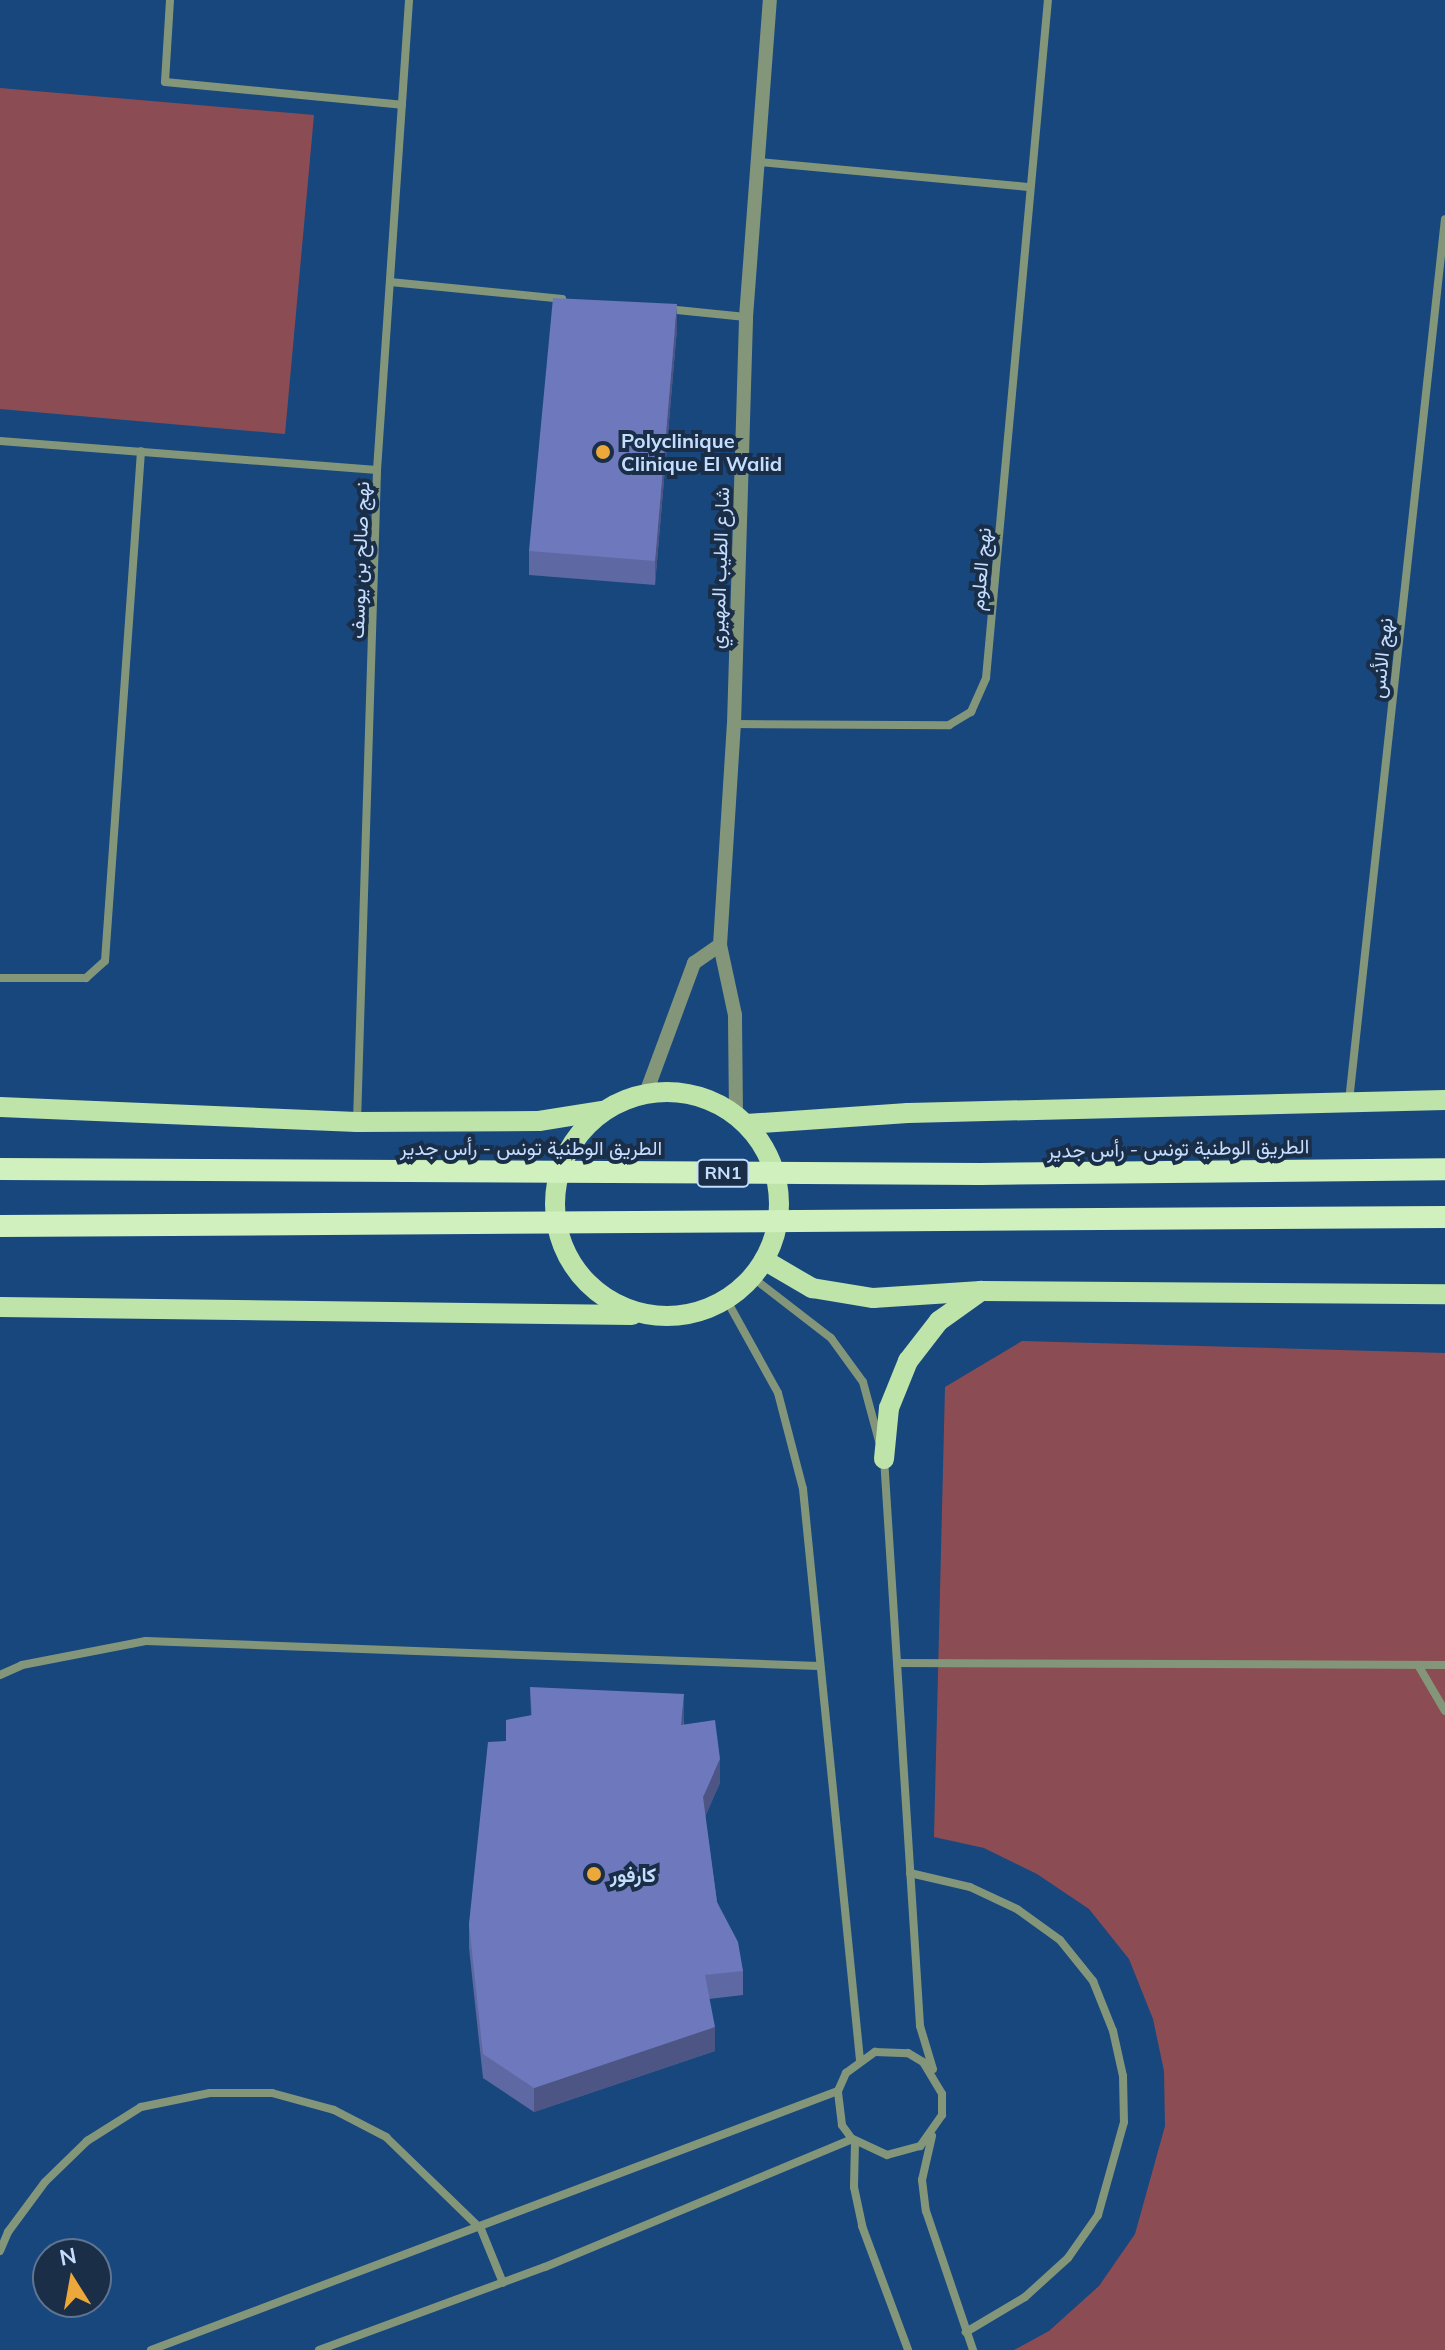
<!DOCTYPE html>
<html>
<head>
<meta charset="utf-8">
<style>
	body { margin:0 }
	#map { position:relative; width:1445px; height:2350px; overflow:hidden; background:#18477e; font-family:Mulish,Vazirmatn,sans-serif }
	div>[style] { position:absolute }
	.green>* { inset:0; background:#8b4d53 }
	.minor>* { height:8px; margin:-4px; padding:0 4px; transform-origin:4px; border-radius:4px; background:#84967a }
	.tertiary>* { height:14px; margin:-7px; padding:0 7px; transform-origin:7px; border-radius:7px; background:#84967a }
	.primary>* { height:20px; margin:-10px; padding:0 10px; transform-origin:10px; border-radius:10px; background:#bee4aa }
	.primary>.ring { margin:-10px; padding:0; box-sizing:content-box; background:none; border:20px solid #bee4aa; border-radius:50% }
	.trunk-bridge>* { height:22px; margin:-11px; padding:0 11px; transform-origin:11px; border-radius:11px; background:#d0f0be }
	.wall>* { inset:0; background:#5e68a2 }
	.shaded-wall>* { inset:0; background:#4c5584 }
	.building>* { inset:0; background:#6d79bc }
	.dots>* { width:22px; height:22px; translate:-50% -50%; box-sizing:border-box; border:4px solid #1a2e47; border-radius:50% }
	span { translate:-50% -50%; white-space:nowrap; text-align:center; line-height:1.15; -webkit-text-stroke:8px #1a2e47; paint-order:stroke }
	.shield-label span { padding:2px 6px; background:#1a2e47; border:2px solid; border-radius:6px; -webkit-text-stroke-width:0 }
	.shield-label { font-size:18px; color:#c5deff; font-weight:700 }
	.poi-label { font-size:20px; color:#c5deff; font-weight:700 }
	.left { translate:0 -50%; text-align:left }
	.street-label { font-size:20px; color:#c5deff }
	.north { position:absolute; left:32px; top:2238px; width:80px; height:80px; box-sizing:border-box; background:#1a2e47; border:2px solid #5e7491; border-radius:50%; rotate:349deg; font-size:22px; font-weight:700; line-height:32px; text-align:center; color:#c5deff }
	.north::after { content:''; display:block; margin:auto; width:28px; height:36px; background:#eda83b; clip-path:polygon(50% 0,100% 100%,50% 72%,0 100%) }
</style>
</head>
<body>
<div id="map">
	<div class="green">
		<i style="clip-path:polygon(0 88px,314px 115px,285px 434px,0 409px)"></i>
		<i style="clip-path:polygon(1022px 1341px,1445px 1353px,1445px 2350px,1014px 2350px,1049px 2331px,1099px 2286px,1135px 2234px,1165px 2126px,1164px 2071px,1153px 2019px,1129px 1959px,1089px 1909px,1037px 1874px,984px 1848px,934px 1837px,945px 1387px)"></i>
	</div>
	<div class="minor">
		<i style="left:170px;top:0;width:82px;rotate:93.5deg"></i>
		<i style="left:165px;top:82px;width:238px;rotate:5.5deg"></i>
		<i style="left:759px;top:162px;width:270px;rotate:5.3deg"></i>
		<i style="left:390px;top:282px;width:173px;rotate:5.6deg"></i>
		<i style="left:667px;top:309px;width:79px;rotate:5.8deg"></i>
		<i style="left:0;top:441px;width:378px;rotate:4.4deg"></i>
		<i style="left:734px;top:724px;width:215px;rotate:0.3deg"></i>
		<i style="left:949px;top:725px;width:26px;rotate:-31deg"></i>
		<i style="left:971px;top:712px;width:37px;rotate:-66deg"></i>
		<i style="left:986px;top:678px;width:681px;rotate:-84.78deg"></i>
		<i style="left:0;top:978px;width:86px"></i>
		<i style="left:86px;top:978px;width:25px;rotate:-42deg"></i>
		<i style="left:105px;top:961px;width:511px;rotate:-85.96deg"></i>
		<i style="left:1349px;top:1101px;width:887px;rotate:-83.79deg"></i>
		<i style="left:357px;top:1122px;width:652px;rotate:-88.24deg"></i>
		<i style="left:377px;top:470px;width:471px;rotate:-86.1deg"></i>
		<i style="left:752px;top:1277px;width:100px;rotate:37.7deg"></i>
		<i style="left:831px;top:1338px;width:54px;rotate:54deg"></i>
		<i style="left:863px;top:1382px;width:61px;rotate:74.8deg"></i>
		<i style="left:726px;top:1299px;width:107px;rotate:61deg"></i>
		<i style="left:778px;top:1393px;width:99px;rotate:75.4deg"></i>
		<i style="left:803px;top:1489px;width:574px;rotate:84.3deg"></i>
		<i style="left:884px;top:1458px;width:569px;rotate:86.37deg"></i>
		<i style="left:920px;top:2026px;width:45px;rotate:73.2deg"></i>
		<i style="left:897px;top:1663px;width:548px;rotate:0.21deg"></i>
		<i style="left:1418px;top:1665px;width:53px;rotate:59.6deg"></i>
		<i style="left:0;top:1675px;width:24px;rotate:-24deg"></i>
		<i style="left:22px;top:1665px;width:126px;rotate:-11deg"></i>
		<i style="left:146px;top:1641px;width:673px;rotate:2.13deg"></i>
		<i style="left:910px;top:1873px;width:62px;rotate:13.1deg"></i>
		<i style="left:970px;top:1887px;width:52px;rotate:25.1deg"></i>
		<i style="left:1017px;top:1909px;width:53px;rotate:35.8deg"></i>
		<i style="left:1060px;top:1940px;width:53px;rotate:51.2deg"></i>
		<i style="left:1093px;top:1981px;width:54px;rotate:68.2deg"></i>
		<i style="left:1113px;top:2031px;width:46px;rotate:77.5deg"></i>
		<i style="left:1123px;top:2076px;width:46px;rotate:88.8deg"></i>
		<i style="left:1124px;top:2122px;width:97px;rotate:105.6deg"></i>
		<i style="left:1098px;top:2215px;width:52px;rotate:124.9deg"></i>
		<i style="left:1068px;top:2258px;width:58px;rotate:137.8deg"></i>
		<i style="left:1025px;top:2297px;width:69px;rotate:149.3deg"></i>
		<i style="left:932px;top:2136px;width:45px;rotate:102.8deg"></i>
		<i style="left:922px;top:2180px;width:31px;rotate:83deg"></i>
		<i style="left:926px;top:2211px;width:147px;rotate:71.3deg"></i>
		<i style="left:855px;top:2142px;width:45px;rotate:91.3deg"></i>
		<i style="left:854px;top:2187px;width:40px;rotate:78deg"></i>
		<i style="left:862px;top:2226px;width:132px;rotate:69.6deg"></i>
		<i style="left:0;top:2251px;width:21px;rotate:-67deg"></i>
		<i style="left:8px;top:2232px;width:62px;rotate:-53.5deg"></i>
		<i style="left:45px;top:2182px;width:59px;rotate:-44.3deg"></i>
		<i style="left:87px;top:2141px;width:64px;rotate:-32.2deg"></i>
		<i style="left:141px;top:2107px;width:70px;rotate:-11.5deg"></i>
		<i style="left:210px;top:2093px;width:62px"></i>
		<i style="left:272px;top:2093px;width:64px;rotate:15.3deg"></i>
		<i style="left:334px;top:2110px;width:59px;rotate:27.4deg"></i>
		<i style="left:386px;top:2137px;width:132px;rotate:44.1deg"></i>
		<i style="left:481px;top:2229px;width:58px;rotate:67.8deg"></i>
		<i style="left:151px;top:2350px;width:734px;rotate:-20.66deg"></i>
		<i style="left:838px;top:2091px;width:20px;rotate:-66deg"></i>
		<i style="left:846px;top:2073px;width:36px;rotate:-36deg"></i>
		<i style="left:875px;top:2052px;width:33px;rotate:2deg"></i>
		<i style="left:908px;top:2053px;width:17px;rotate:31deg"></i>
		<i style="left:923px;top:2062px;width:37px;rotate:59deg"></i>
		<i style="left:942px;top:2094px;width:21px;rotate:90deg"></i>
		<i style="left:942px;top:2115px;width:38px;rotate:125deg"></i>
		<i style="left:920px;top:2146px;width:34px;rotate:165deg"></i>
		<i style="left:887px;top:2155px;width:38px;rotate:-155deg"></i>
		<i style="left:852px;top:2139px;width:17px;rotate:-126deg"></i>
		<i style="left:842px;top:2125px;width:34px;rotate:-97deg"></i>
		<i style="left:319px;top:2350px;width:241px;rotate:-20.2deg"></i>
		<i style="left:545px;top:2267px;width:333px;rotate:-22.6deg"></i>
	</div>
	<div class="tertiary">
		<i style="left:646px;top:1093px;width:139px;rotate:-69.7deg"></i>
		<i style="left:694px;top:963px;width:32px;rotate:-35deg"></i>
		<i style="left:736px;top:1114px;width:99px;rotate:-90.6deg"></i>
		<i style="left:735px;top:1015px;width:72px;rotate:-102.1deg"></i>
		<i style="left:720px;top:945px;width:221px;rotate:-86.4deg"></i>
		<i style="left:734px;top:724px;width:407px;rotate:-88.3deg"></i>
		<i style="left:746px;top:317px;width:318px;rotate:-85.7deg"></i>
	</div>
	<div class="primary">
		<i class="ring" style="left:555px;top:1092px;width:204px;height:204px"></i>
		<i style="left:0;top:1107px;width:357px;rotate:2.4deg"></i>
		<i style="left:357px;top:1122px;width:182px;rotate:-0.3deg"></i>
		<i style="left:539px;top:1121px;width:64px;rotate:-9deg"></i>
		<i style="left:746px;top:1124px;width:162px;rotate:-3.9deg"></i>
		<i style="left:908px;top:1113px;width:537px;rotate:-1.39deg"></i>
		<i style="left:764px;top:1260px;width:56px;rotate:30.3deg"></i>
		<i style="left:812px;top:1288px;width:62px;rotate:9.3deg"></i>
		<i style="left:873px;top:1298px;width:108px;rotate:-3.7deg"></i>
		<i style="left:981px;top:1291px;width:464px;rotate:0.4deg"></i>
		<i style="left:0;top:1307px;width:632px;rotate:0.73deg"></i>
		<i style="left:884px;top:1459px;width:51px;rotate:-84.4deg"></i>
		<i style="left:889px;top:1408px;width:51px;rotate:-68deg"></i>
		<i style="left:908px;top:1361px;width:51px;rotate:-52.2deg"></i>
		<i style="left:939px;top:1321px;width:52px;rotate:-35.5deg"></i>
	</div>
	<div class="trunk-bridge">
		<i style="left:0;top:1169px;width:980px;rotate:0.29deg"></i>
		<i style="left:980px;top:1174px;width:465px;rotate:-0.6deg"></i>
		<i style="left:0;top:1226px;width:1445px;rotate:-0.36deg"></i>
	</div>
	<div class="wall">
		<i style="clip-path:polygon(677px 328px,655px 585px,529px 575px,529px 551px)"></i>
		<i style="clip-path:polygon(530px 1687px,684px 1719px,684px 1724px,720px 1783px,705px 1816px,717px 1902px,743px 1971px,743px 1995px,709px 1999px,715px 2051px,534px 2112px,483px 2078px,469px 1948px,469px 1924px,506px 1741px,531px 1715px)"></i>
	</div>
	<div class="shaded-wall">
		<i style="clip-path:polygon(677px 304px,677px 328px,655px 585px,655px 561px)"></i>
		<i style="clip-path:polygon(684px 1694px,684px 1719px,681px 1749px,681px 1725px)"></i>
		<i style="clip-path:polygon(720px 1759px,720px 1783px,703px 1822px,703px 1797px)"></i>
		<i style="clip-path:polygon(715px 2027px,715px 2051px,534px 2112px,534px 2088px)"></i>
	</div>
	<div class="building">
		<i style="clip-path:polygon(553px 298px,677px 304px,655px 561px,529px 551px)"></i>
		<i style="clip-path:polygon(530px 1687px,684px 1694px,681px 1725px,715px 1720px,720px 1759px,703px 1797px,717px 1902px,738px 1942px,743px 1971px,705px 1975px,715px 2027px,534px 2088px,483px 2054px,469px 1924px,488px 1742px,506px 1741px,506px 1720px,532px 1715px)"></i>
	</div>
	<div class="dots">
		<i style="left:603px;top:452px;background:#eda83b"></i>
		<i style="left:594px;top:1874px;background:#eda83b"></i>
	</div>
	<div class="shield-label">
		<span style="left:723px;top:1173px">RN1</span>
	</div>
	<div class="poi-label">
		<span class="left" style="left:621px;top:452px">Polyclinique<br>Clinique El Walid</span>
		<span class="left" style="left:610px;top:1874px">كارفور</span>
	</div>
	<div class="street-label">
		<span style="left:359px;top:560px;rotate:-88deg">نهج صالح بن يوسف</span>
		<span style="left:719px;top:568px;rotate:-88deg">شارع الطيب المهيري</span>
		<span style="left:980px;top:569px;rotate:-85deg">نهج العلوم</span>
		<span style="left:1381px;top:658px;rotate:-84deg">نهج الأنس</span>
		<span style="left:531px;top:1147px">الطريق الوطنية تونس - رأس جدير</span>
		<span style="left:1178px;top:1148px;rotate:-1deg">الطريق الوطنية تونس - رأس جدير</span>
	</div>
	<div class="north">N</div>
</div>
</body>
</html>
